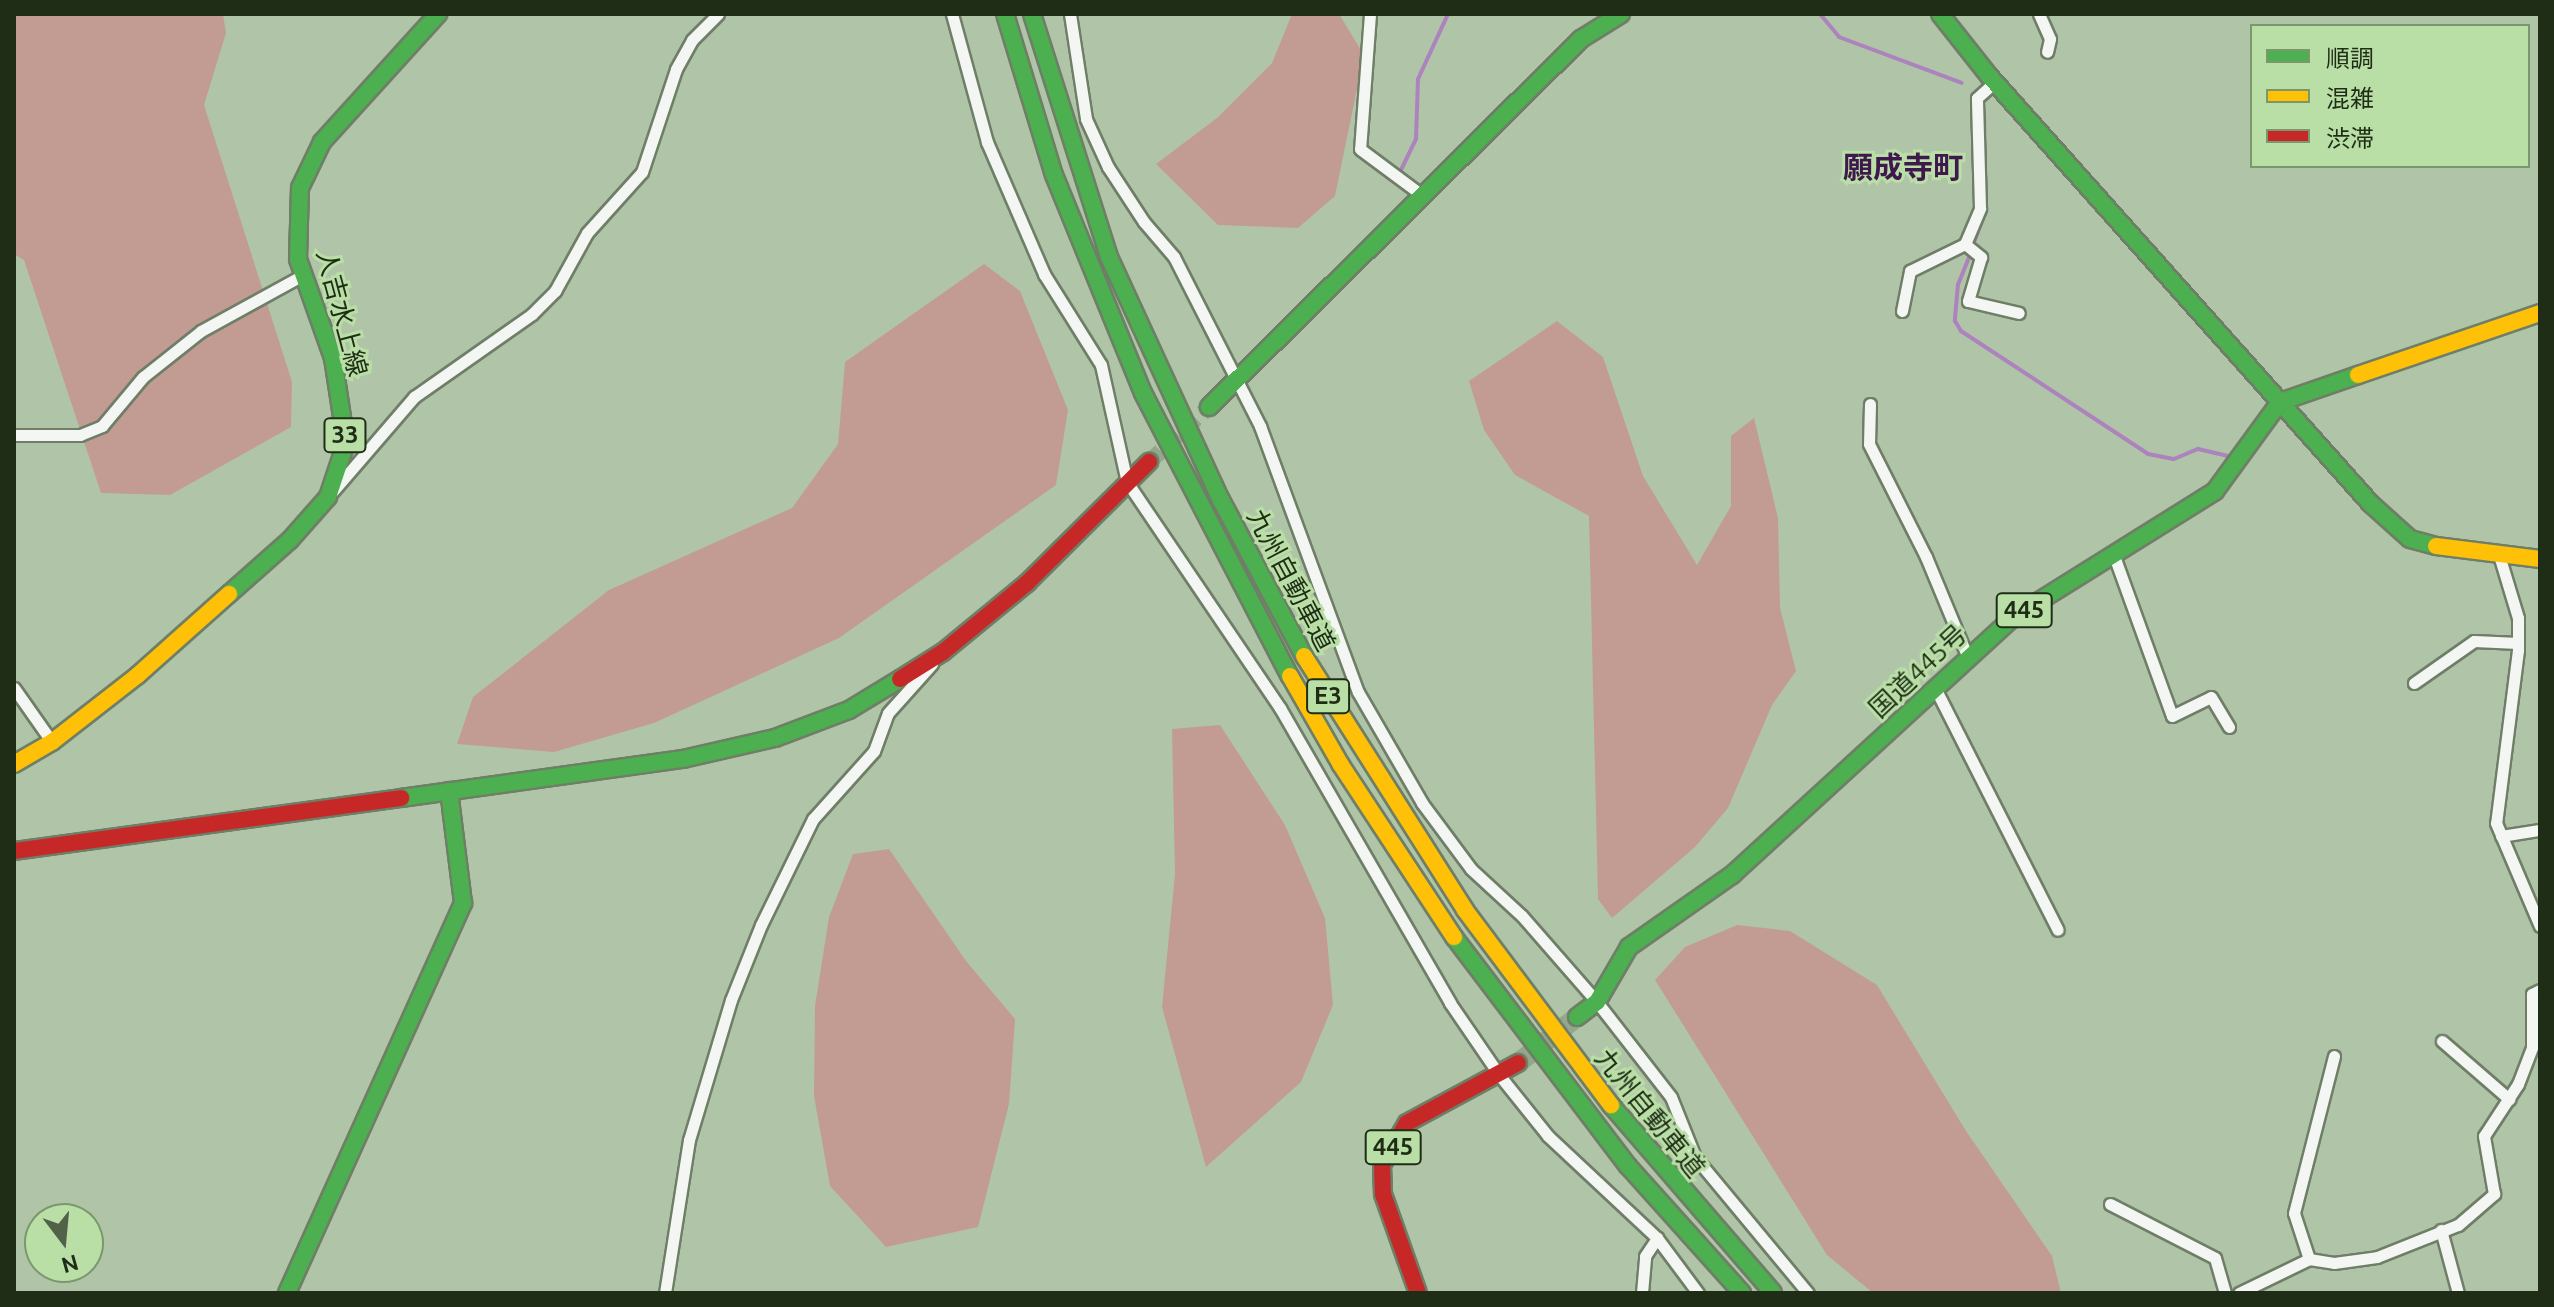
<!DOCTYPE html>
<html>
<head>
<meta charset="utf-8">
<style>
	body { margin:0 }
	#map { position:relative; width:2554px; height:1307px; overflow:hidden; background:#b0c5a7; font-family:Ubuntu,"Noto Sans JP",sans-serif }
	div>[style] { position:absolute }
	.green>* { inset:0; background:#c29c92 }
	.stream>* { height:4px; margin:-2px; padding:0 2px; transform-origin:2px; border-radius:2px; background:#ad83be }
	.secondary-tunnel>* { height:16px; margin-top:-8px; transform-origin:0; background:repeating-linear-gradient(90deg,#93a78a 0 16px,transparent 0 24px) }
	.highway-tunnel>* { height:20px; margin-top:-10px; transform-origin:0; background:repeating-linear-gradient(90deg,#93a78a 0 20px,transparent 0 30px) }
	.roads { filter:drop-shadow(2px 0 #6f7e67) drop-shadow(-2px 0 #6f7e67) drop-shadow(0 2px #6f7e67) drop-shadow(0 -2px #6f7e67) }
	.street>* { height:11px; margin:-5.5px; padding:0 5.5px; transform-origin:5.5px; border-radius:5.5px; background:#f3f6f2 }
	.fast>* { height:16px; margin:-8px; padding:0 8px; transform-origin:8px; border-radius:8px; background:#4caf50 }
	.slow>* { height:16px; margin:-8px; padding:0 8px; transform-origin:8px; border-radius:8px; background:#ffc107 }
	.jam>* { height:16px; margin:-8px; padding:0 8px; transform-origin:8px; border-radius:8px; background:#c62828 }
	span { translate:-50% -50%; white-space:nowrap; text-align:center; line-height:1.15; -webkit-text-stroke:6px #b9dfa6; paint-order:stroke }
	.shield-label span { padding:2px 6px; background:#b9dfa6; border:2px solid; border-radius:6px; -webkit-text-stroke-width:0 }
	.shield-label { font-size:24px; color:#1f2d17; font-weight:700 }
	.street-label { font-size:26px; color:#1f2d17 }
	.quarter-label { font-size:30px; color:#3f184e; font-weight:700 }
	.frame { position:absolute; inset:0; border:16px solid #1f2d17; pointer-events:none }
	.legend { position:absolute; left:2250px; top:24px; width:280px; height:144px; box-sizing:border-box; background:#b9dfa6; border:2px solid #7b986d; margin:0; padding:10px 14px; list-style:none; font-size:24px; color:#1f2d17 }
	.legend li { display:flex; align-items:center; gap:16px; height:40px }
	.legend b { width:40px; border:2px solid #7b986d }
	.north { position:absolute; left:24px; top:1203px; width:80px; height:80px; box-sizing:border-box; background:#b9dfa6; border:2px solid #7b986d; border-radius:50%; rotate:164deg; font-size:22px; font-weight:700; line-height:32px; text-align:center; color:#1f2d17 }
	.north::after { content:''; display:block; margin:auto; width:28px; height:36px; background:#526249; clip-path:polygon(50% 0,100% 100%,50% 72%,0 100%) }
</style>
</head>
<body>
<div id="map">
	<div class="green">
		<i style="clip-path:polygon(14px 14px,223px 14px,226px 33px,204px 105px,292px 382px,291px 427px,170px 495px,101px 493px,24px 260px,14px 254px)"></i>
		<i style="clip-path:polygon(1292px 14px,1339px 14px,1364px 55px,1335px 196px,1298px 228px,1218px 225px,1156px 164px,1217px 118px,1272px 63px)"></i>
		<i style="clip-path:polygon(984px 264px,1020px 291px,1068px 410px,1056px 485px,839px 638px,654px 723px,554px 752px,457px 744px,473px 697px,609px 590px,792px 508px,838px 444px,845px 362px)"></i>
		<i style="clip-path:polygon(1557px 321px,1603px 357px,1643px 476px,1697px 565px,1731px 506px,1731px 436px,1754px 418px,1778px 518px,1780px 608px,1796px 671px,1772px 705px,1728px 808px,1695px 847px,1612px 918px,1598px 899px,1589px 516px,1515px 475px,1484px 430px,1469px 381px)"></i>
		<i style="clip-path:polygon(1220px 725px,1285px 825px,1325px 918px,1333px 1005px,1301px 1082px,1206px 1167px,1162px 1007px,1175px 874px,1172px 729px)"></i>
		<i style="clip-path:polygon(889px 849px,966px 961px,1015px 1019px,1009px 1104px,978px 1227px,886px 1247px,830px 1186px,814px 1096px,815px 1006px,829px 917px,853px 854px)"></i>
		<i style="clip-path:polygon(1737px 925px,1790px 931px,1877px 985px,1966px 1131px,2052px 1256px,2061px 1293px,1873px 1293px,1827px 1255px,1655px 980px,1685px 947px)"></i>
	</div>
	<div class="stream">
		<i style="left:1820px;top:14px;width:30px;rotate:50deg"></i>
		<i style="left:1839px;top:37px;width:131px;rotate:20.5deg"></i>
		<i style="left:1400px;top:172px;width:37px;rotate:-64deg"></i>
		<i style="left:1416px;top:139px;width:60px;rotate:-88.1deg"></i>
		<i style="left:1418px;top:79px;width:72px;rotate:-65.2deg"></i>
		<i style="left:1973px;top:245px;width:38px;rotate:-70deg"></i>
		<i style="left:1986px;top:209px;width:98px;rotate:-91.2deg"></i>
		<i style="left:1970px;top:255px;width:31px;rotate:112deg"></i>
		<i style="left:1958px;top:284px;width:37px;rotate:95deg"></i>
		<i style="left:1955px;top:321px;width:12px;rotate:59deg"></i>
		<i style="left:1961px;top:331px;width:224px;rotate:33.3deg"></i>
		<i style="left:2148px;top:454px;width:26px;rotate:11deg"></i>
		<i style="left:2174px;top:459px;width:26px;rotate:-23deg"></i>
		<i style="left:2198px;top:449px;width:32px;rotate:13deg"></i>
	</div>
	<div class="secondary-tunnel">
		<i style="left:1149px;top:462px;width:81px;rotate:-42.5deg"></i>
	</div>
	<div class="highway-tunnel">
		<i style="left:1518px;top:1063px;width:75px;rotate:-37.9deg"></i>
	</div>
	<div class="roads">
		<div class="street">
			<i style="left:952px;top:14px;width:133px;rotate:74.7deg"></i>
			<i style="left:987px;top:142px;width:144px;rotate:66.6deg"></i>
			<i style="left:1044px;top:274px;width:107px;rotate:57.9deg"></i>
			<i style="left:1101px;top:365px;width:120px;rotate:77.5deg"></i>
			<i style="left:1127px;top:482px;width:273px;rotate:55.9deg"></i>
			<i style="left:1280px;top:708px;width:340px;rotate:60deg"></i>
			<i style="left:1450px;top:1003px;width:88px;rotate:55.6deg"></i>
			<i style="left:1500px;top:1076px;width:77px;rotate:51.3deg"></i>
			<i style="left:1548px;top:1136px;width:149px;rotate:43.1deg"></i>
			<i style="left:1657px;top:1238px;width:69px;rotate:53.3deg"></i>
			<i style="left:1070px;top:14px;width:106px;rotate:81.3deg"></i>
			<i style="left:1086px;top:119px;width:53px;rotate:65.4deg"></i>
			<i style="left:1108px;top:167px;width:66px;rotate:56.8deg"></i>
			<i style="left:1144px;top:222px;width:46px;rotate:49.4deg"></i>
			<i style="left:1174px;top:257px;width:190px;rotate:63deg"></i>
			<i style="left:1260px;top:426px;width:283px;rotate:69.8deg"></i>
			<i style="left:1358px;top:692px;width:128px;rotate:60deg"></i>
			<i style="left:1422px;top:803px;width:82px;rotate:53.4deg"></i>
			<i style="left:1471px;top:869px;width:69px;rotate:42.7deg"></i>
			<i style="left:1522px;top:916px;width:114px;rotate:48.9deg"></i>
			<i style="left:1597px;top:1002px;width:120px;rotate:52.1deg"></i>
			<i style="left:1671px;top:1097px;width:65px;rotate:68.2deg"></i>
			<i style="left:1695px;top:1157px;width:177px;rotate:50.3deg"></i>
			<i style="left:1370px;top:14px;width:135px;rotate:94.2deg"></i>
			<i style="left:1360px;top:149px;width:79px;rotate:36.7deg"></i>
			<i style="left:2039px;top:14px;width:27px;rotate:66deg"></i>
			<i style="left:2050px;top:39px;width:13px;rotate:103deg"></i>
			<i style="left:1965px;top:244px;width:21px;rotate:39deg"></i>
			<i style="left:1981px;top:257px;width:46px;rotate:106.5deg"></i>
			<i style="left:1968px;top:301px;width:52px;rotate:13.2deg"></i>
			<i style="left:1902px;top:311px;width:41px;rotate:-78.7deg"></i>
			<i style="left:1910px;top:271px;width:61px;rotate:-26.1deg"></i>
			<i style="left:1965px;top:244px;width:39px;rotate:-67deg"></i>
			<i style="left:1980px;top:208px;width:110px;rotate:-91.6deg"></i>
			<i style="left:1977px;top:98px;width:24px;rotate:-42deg"></i>
			<i style="left:1870px;top:404px;width:40px;rotate:91.4deg"></i>
			<i style="left:1869px;top:444px;width:127px;rotate:63.2deg"></i>
			<i style="left:1926px;top:557px;width:109px;rotate:67.4deg"></i>
			<i style="left:14px;top:435px;width:66px"></i>
			<i style="left:80px;top:435px;width:24px;rotate:-22deg"></i>
			<i style="left:102px;top:426px;width:64px;rotate:-50.1deg"></i>
			<i style="left:143px;top:377px;width:74px;rotate:-38.4deg"></i>
			<i style="left:201px;top:331px;width:116px;rotate:-28.8deg"></i>
			<i style="left:334px;top:490px;width:123px;rotate:-49.3deg"></i>
			<i style="left:414px;top:397px;width:144px;rotate:-35.1deg"></i>
			<i style="left:532px;top:314px;width:33px;rotate:-45deg"></i>
			<i style="left:555px;top:291px;width:66px;rotate:-61.1deg"></i>
			<i style="left:587px;top:233px;width:82px;rotate:-48deg"></i>
			<i style="left:642px;top:172px;width:108px;rotate:-71.7deg"></i>
			<i style="left:676px;top:69px;width:33px;rotate:-61deg"></i>
			<i style="left:692px;top:40px;width:37px;rotate:-45deg"></i>
			<i style="left:2113px;top:553px;width:173px;rotate:70.1deg"></i>
			<i style="left:2172px;top:716px;width:43px;rotate:-26deg"></i>
			<i style="left:2211px;top:697px;width:35px;rotate:59deg"></i>
			<i style="left:2499px;top:555px;width:66px;rotate:73.2deg"></i>
			<i style="left:2518px;top:618px;width:32px;rotate:90deg"></i>
			<i style="left:2518px;top:650px;width:174px;rotate:97.2deg"></i>
			<i style="left:2496px;top:823px;width:112px;rotate:66.9deg"></i>
			<i style="left:2414px;top:683px;width:73px;rotate:-35deg"></i>
			<i style="left:2474px;top:641px;width:44px;rotate:2.6deg"></i>
			<i style="left:14px;top:688px;width:66px;rotate:54.9deg"></i>
			<i style="left:1935px;top:688px;width:271px;rotate:63.1deg"></i>
			<i style="left:2501px;top:836px;width:39px;rotate:-9deg"></i>
			<i style="left:2442px;top:1041px;width:89px;rotate:40.9deg"></i>
			<i style="left:2110px;top:1204px;width:118px;rotate:27.2deg"></i>
			<i style="left:2215px;top:1258px;width:36px;rotate:74deg"></i>
			<i style="left:2441px;top:1230px;width:65px;rotate:74.9deg"></i>
			<i style="left:2309px;top:1259px;width:48px;rotate:-108.1deg"></i>
			<i style="left:2294px;top:1213px;width:162px;rotate:-75.7deg"></i>
			<i style="left:665px;top:1293px;width:155px;rotate:-81.1deg"></i>
			<i style="left:689px;top:1140px;width:146px;rotate:-73.3deg"></i>
			<i style="left:731px;top:1000px;width:81px;rotate:-68.2deg"></i>
			<i style="left:761px;top:925px;width:118px;rotate:-63.9deg"></i>
			<i style="left:813px;top:819px;width:91px;rotate:-48.1deg"></i>
			<i style="left:874px;top:751px;width:40px;rotate:-69.8deg"></i>
			<i style="left:888px;top:713px;width:66px;rotate:-48.1deg"></i>
			<i style="left:1642px;top:1293px;width:37px;rotate:-85deg"></i>
			<i style="left:1645px;top:1256px;width:22px;rotate:-56deg"></i>
			<i style="left:2239px;top:1293px;width:78px;rotate:-25.9deg"></i>
			<i style="left:2309px;top:1259px;width:25px;rotate:9deg"></i>
			<i style="left:2334px;top:1263px;width:43px;rotate:-7.9deg"></i>
			<i style="left:2377px;top:1257px;width:87px;rotate:-21.6deg"></i>
			<i style="left:2458px;top:1225px;width:48px;rotate:-40.7deg"></i>
			<i style="left:2494px;top:1194px;width:59px;rotate:-99.8deg"></i>
			<i style="left:2484px;top:1136px;width:62px;rotate:-56.8deg"></i>
			<i style="left:2518px;top:1084px;width:40px;rotate:-69deg"></i>
			<i style="left:2532px;top:1047px;width:53px;rotate:-90deg"></i>
			<i style="left:2532px;top:994px;width:9px;rotate:-27deg"></i>
		</div>
		<div class="fast">
			<i style="left:1005px;top:14px;width:168px;rotate:73.1deg"></i>
			<i style="left:1054px;top:175px;width:235px;rotate:67.8deg"></i>
			<i style="left:1143px;top:393px;width:319px;rotate:62.6deg"></i>
			<i style="left:1032px;top:14px;width:255px;rotate:72.4deg"></i>
			<i style="left:1109px;top:257px;width:268px;rotate:65.3deg"></i>
			<i style="left:1221px;top:500px;width:177px;rotate:62deg"></i>
			<i style="left:1940px;top:14px;width:80px;rotate:51.6deg"></i>
			<i style="left:1990px;top:77px;width:572px;rotate:48.26deg"></i>
			<i style="left:2371px;top:504px;width:52px;rotate:41.9deg"></i>
			<i style="left:2410px;top:539px;width:27px;rotate:15deg"></i>
			<i style="left:1209px;top:407px;width:523px;rotate:-44.69deg"></i>
			<i style="left:1581px;top:39px;width:47px;rotate:-32deg"></i>
			<i style="left:229px;top:594px;width:81px;rotate:-41.5deg"></i>
			<i style="left:290px;top:540px;width:57px;rotate:-48.5deg"></i>
			<i style="left:328px;top:497px;width:57px;rotate:-71.6deg"></i>
			<i style="left:346px;top:443px;width:86px;rotate:-98.7deg"></i>
			<i style="left:333px;top:358px;width:105px;rotate:-109.5deg"></i>
			<i style="left:298px;top:259px;width:71px;rotate:-88.4deg"></i>
			<i style="left:300px;top:188px;width:51px;rotate:-64.4deg"></i>
			<i style="left:322px;top:142px;width:173px;rotate:-47.8deg"></i>
			<i style="left:401px;top:798px;width:285px;rotate:-7.9deg"></i>
			<i style="left:683px;top:759px;width:94px;rotate:-12.9deg"></i>
			<i style="left:775px;top:738px;width:79px;rotate:-20.7deg"></i>
			<i style="left:849px;top:710px;width:60px;rotate:-31.3deg"></i>
			<i style="left:1454px;top:937px;width:288px;rotate:52.8deg"></i>
			<i style="left:1628px;top:1166px;width:171px;rotate:48.1deg"></i>
			<i style="left:1577px;top:1017px;width:25px;rotate:-37deg"></i>
			<i style="left:1597px;top:1002px;width:64px;rotate:-59.8deg"></i>
			<i style="left:1629px;top:947px;width:126px;rotate:-35deg"></i>
			<i style="left:1732px;top:875px;width:380px;rotate:-42.5deg"></i>
			<i style="left:2012px;top:618px;width:239px;rotate:-32deg"></i>
			<i style="left:2215px;top:491px;width:110px;rotate:-53.9deg"></i>
			<i style="left:2280px;top:402px;width:83px;rotate:-19.1deg"></i>
			<i style="left:1611px;top:1105px;width:248px;rotate:49.2deg"></i>
			<i style="left:287px;top:1293px;width:428px;rotate:-65.7deg"></i>
			<i style="left:463px;top:903px;width:113px;rotate:-97.1deg"></i>
		</div>
		<div class="slow">
			<i style="left:2358px;top:375px;width:192px;rotate:-18.8deg"></i>
			<i style="left:2436px;top:546px;width:105px;rotate:7.1deg"></i>
			<i style="left:1304px;top:656px;width:301px;rotate:57.6deg"></i>
			<i style="left:1465px;top:910px;width:244px;rotate:53.2deg"></i>
			<i style="left:1290px;top:676px;width:103px;rotate:60.2deg"></i>
			<i style="left:1341px;top:765px;width:206px;rotate:56.7deg"></i>
			<i style="left:14px;top:764px;width:44px;rotate:-30.1deg"></i>
			<i style="left:52px;top:742px;width:109px;rotate:-37.9deg"></i>
			<i style="left:138px;top:675px;width:122px;rotate:-41.7deg"></i>
		</div>
		<div class="jam">
			<i style="left:900px;top:679px;width:51px;rotate:-32.1deg"></i>
			<i style="left:943px;top:652px;width:109px;rotate:-39.4deg"></i>
			<i style="left:1027px;top:583px;width:172px;rotate:-44.8deg"></i>
			<i style="left:14px;top:851px;width:391px;rotate:-7.8deg"></i>
			<i style="left:1418px;top:1293px;width:105px;rotate:-109.5deg"></i>
			<i style="left:1383px;top:1194px;width:29px;rotate:-92deg"></i>
			<i style="left:1382px;top:1165px;width:49px;rotate:-59.2deg"></i>
			<i style="left:1407px;top:1123px;width:126px;rotate:-28.4deg"></i>
		</div>
	</div>
	<div class="shield-label">
		<span style="left:345px;top:435px">33</span>
		<span style="left:2024px;top:610px">445</span>
		<span style="left:1328px;top:696px">E3</span>
		<span style="left:1393px;top:1147px">445</span>
	</div>
	<div class="street-label">
		<span style="left:342px;top:313px;rotate:75deg">人吉水上線</span>
		<span style="left:1291px;top:580px;rotate:62deg">九州自動車道</span>
		<span style="left:1918px;top:671px;rotate:-43deg">国道445号</span>
		<span style="left:1650px;top:1113px;rotate:51deg">九州自動車道</span>
	</div>
	<div class="quarter-label">
		<span style="left:1903px;top:167px">願成寺町</span>
	</div>
	<div class="frame"></div>
	<ul class="legend">
	<li><b style="height:10px;background:#4caf50"></b>順調</li>
	<li><b style="height:10px;background:#ffc107"></b>混雑</li>
	<li><b style="height:10px;background:#c62828"></b>渋滞</li>
	</ul>
	<div class="north">N</div>
</div>
</body>
</html>
